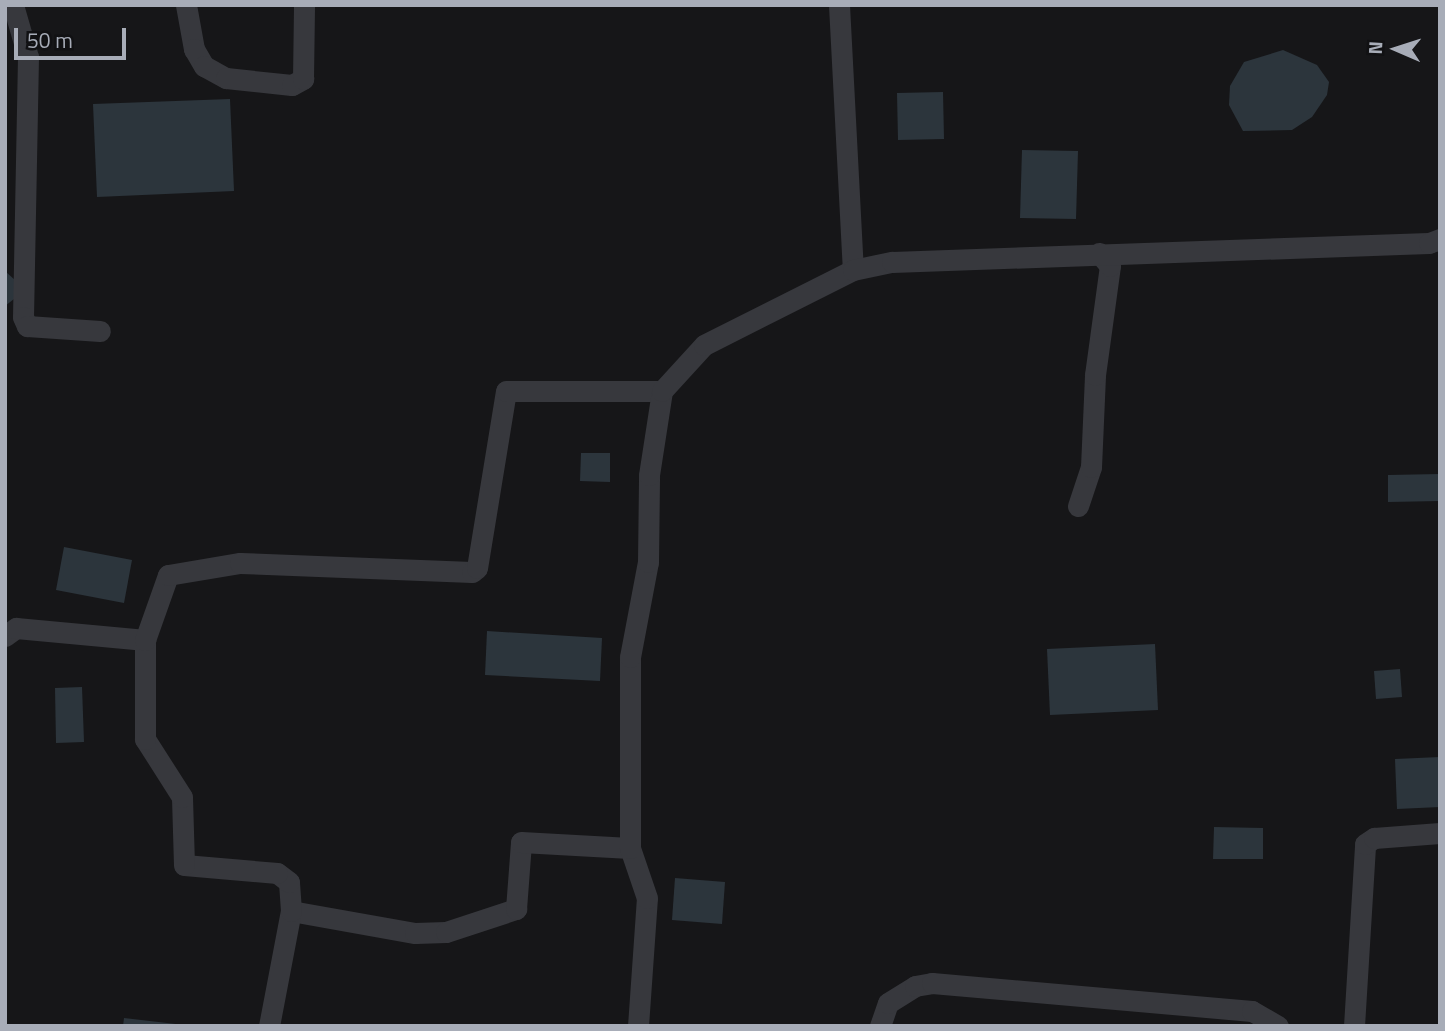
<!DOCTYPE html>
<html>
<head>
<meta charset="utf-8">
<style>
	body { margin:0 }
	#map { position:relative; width:1445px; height:1031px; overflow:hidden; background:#161618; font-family:"Titillium Web",sans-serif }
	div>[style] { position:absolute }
	.water>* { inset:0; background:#2c353c }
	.minor>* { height:21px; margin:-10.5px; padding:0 10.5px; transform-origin:10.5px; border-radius:10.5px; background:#37383d }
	span { translate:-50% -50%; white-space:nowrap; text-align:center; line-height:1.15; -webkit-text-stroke:7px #111113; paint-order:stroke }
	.frame { position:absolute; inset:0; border:7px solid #a8adb8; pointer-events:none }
	.north { position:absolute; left:1361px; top:14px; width:70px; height:70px; -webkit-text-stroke:5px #111113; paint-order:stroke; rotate:273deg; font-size:19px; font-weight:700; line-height:28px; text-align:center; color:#a8adb8 }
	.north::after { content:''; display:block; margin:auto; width:24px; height:32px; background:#a8adb8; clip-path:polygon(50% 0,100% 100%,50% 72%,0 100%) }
	.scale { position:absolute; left:14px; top:28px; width:112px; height:32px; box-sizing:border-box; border:4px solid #a8adb8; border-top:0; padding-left:9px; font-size:21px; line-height:24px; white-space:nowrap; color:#a8adb8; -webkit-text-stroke:5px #111113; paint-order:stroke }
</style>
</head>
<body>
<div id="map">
	<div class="water">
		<i style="clip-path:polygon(1283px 50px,1317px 65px,1329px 82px,1327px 95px,1312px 117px,1292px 130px,1243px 131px,1229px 105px,1230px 86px,1244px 62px)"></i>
		<i style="clip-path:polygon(943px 92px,944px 139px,898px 140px,897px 93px)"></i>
		<i style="clip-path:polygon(230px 99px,234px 191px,97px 197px,93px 104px)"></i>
		<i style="clip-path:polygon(1022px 150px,1078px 151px,1076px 219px,1020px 218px)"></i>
		<i style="clip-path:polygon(5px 271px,16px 281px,14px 299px,5px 306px)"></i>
		<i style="clip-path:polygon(581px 453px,610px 453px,610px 482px,580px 481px)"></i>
		<i style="clip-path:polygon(1440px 474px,1440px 501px,1388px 502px,1388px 475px)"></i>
		<i style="clip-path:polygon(64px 547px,132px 560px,124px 603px,56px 590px)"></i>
		<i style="clip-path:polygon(487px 631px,602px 638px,600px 681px,485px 675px)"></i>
		<i style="clip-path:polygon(1155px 644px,1158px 710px,1050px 715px,1047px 649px)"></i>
		<i style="clip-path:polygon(1400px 669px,1402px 697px,1376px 699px,1374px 671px)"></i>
		<i style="clip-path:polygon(82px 687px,84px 742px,56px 743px,55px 688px)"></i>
		<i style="clip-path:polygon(1440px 757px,1440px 807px,1397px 809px,1395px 759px)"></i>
		<i style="clip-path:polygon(1214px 827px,1263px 828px,1263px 859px,1213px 859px)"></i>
		<i style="clip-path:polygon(675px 878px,725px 882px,722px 924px,672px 920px)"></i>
		<i style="clip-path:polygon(124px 1018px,193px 1026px,123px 1026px)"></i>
	</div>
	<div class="minor">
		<i style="left:13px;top:5px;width:54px;rotate:73.9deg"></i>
		<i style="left:28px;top:57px;width:260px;rotate:91.1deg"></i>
		<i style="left:23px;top:317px;width:10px;rotate:66deg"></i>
		<i style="left:27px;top:326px;width:73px;rotate:3.9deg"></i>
		<i style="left:186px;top:5px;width:45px;rotate:79.7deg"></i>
		<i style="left:194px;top:49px;width:20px;rotate:60deg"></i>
		<i style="left:204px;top:66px;width:25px;rotate:29deg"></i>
		<i style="left:226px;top:78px;width:66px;rotate:6.1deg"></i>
		<i style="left:292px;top:85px;width:13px;rotate:-29deg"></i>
		<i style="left:303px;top:79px;width:74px;rotate:-89.2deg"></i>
		<i style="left:839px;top:5px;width:265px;rotate:87deg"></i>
		<i style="left:1078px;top:506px;width:41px;rotate:-71.6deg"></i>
		<i style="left:1091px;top:467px;width:92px;rotate:-87.5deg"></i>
		<i style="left:1095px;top:375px;width:110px;rotate:-82.2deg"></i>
		<i style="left:1110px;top:266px;width:17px;rotate:-130deg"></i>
		<i style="left:5px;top:636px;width:14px;rotate:-36deg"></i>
		<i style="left:16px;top:628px;width:130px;rotate:5.3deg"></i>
		<i style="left:291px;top:911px;width:126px;rotate:10.1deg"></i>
		<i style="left:415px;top:933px;width:31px;rotate:-2deg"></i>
		<i style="left:446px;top:932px;width:74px;rotate:-18.2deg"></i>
		<i style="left:516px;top:909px;width:67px;rotate:-85.7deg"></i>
		<i style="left:521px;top:842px;width:109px;rotate:3.2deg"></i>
		<i style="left:269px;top:1026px;width:117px;rotate:-79.2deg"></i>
		<i style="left:291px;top:911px;width:29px;rotate:-94deg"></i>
		<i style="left:289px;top:882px;width:15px;rotate:-143deg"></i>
		<i style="left:277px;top:873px;width:93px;rotate:-175.1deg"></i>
		<i style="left:184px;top:865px;width:68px;rotate:-91.7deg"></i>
		<i style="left:182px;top:797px;width:69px;rotate:-122.5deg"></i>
		<i style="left:145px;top:739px;width:99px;rotate:-90deg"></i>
		<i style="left:145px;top:640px;width:69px;rotate:-70.5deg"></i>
		<i style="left:168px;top:575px;width:73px;rotate:-9.5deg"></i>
		<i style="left:240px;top:563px;width:232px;rotate:2.2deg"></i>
		<i style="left:472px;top:572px;width:6px;rotate:-39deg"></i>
		<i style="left:477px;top:568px;width:179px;rotate:-80.7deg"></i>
		<i style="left:506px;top:391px;width:156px"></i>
		<i style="left:638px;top:1026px;width:128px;rotate:-86deg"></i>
		<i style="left:647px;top:898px;width:53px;rotate:-108.8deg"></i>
		<i style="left:630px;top:848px;width:191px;rotate:-90deg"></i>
		<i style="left:630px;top:657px;width:97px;rotate:-79.3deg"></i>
		<i style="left:648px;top:562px;width:87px;rotate:-89.3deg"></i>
		<i style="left:649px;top:475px;width:85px;rotate:-81.2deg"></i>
		<i style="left:662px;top:391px;width:62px;rotate:-47.6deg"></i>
		<i style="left:704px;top:345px;width:167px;rotate:-26.7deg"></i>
		<i style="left:853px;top:270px;width:40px;rotate:-12deg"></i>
		<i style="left:892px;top:262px;width:537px;rotate:-2.03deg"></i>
		<i style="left:1429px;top:243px;width:12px;rotate:-20deg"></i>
		<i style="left:880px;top:1026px;width:24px;rotate:-71deg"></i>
		<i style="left:888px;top:1003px;width:32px;rotate:-32deg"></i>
		<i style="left:915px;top:986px;width:17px;rotate:-10deg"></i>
		<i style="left:932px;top:983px;width:321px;rotate:5deg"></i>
		<i style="left:1252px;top:1011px;width:30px;rotate:30deg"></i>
		<i style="left:1354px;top:1026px;width:182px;rotate:-86.5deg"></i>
		<i style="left:1365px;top:844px;width:11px;rotate:-34deg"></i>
		<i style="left:1374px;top:838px;width:66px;rotate:-4.3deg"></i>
	</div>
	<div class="frame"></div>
	<div class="north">N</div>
	<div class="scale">50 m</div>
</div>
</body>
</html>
